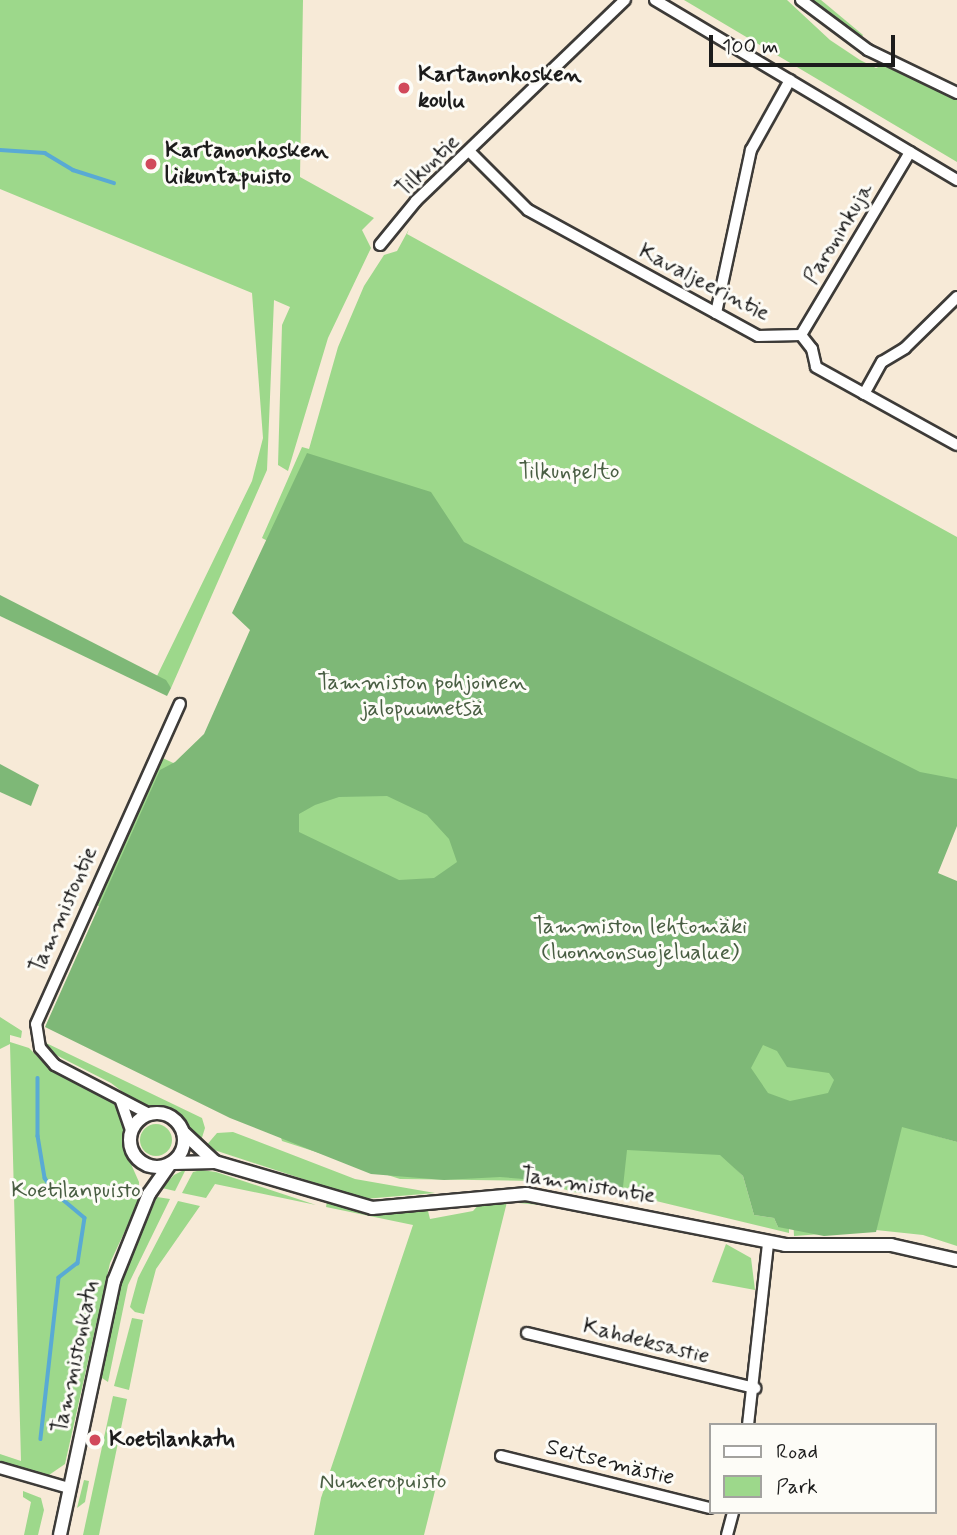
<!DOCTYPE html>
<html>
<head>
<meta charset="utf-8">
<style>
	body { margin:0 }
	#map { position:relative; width:957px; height:1535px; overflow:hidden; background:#f7ead7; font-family:Mynerve,sans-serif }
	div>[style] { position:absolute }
	.green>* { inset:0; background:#9dd88b }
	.round { border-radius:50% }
	.forest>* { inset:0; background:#7eb877 }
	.stream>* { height:3.5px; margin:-1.75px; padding:0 1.75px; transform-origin:1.75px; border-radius:1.75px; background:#59aad4 }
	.roads { filter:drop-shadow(2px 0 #3d3b38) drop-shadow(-2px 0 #3d3b38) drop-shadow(0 2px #3d3b38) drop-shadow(0 -2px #3d3b38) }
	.minor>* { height:10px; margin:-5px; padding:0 5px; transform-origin:5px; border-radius:5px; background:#fff }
	.tertiary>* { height:12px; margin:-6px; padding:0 6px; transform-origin:6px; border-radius:6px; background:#fff }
	.tertiary>.ring { margin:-6px; padding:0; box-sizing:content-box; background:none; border:12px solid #fff; border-radius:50% }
	.dots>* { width:19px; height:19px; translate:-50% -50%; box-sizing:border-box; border:4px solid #fdfcf7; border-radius:50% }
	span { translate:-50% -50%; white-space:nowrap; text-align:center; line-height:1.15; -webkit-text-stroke:6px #fdfcf7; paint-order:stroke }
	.poi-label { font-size:23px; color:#1c1c1c; font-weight:700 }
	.left { translate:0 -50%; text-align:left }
	.street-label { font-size:23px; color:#1c1c1c }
	.park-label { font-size:23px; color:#495e43 }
	.legend { position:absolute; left:709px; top:1423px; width:228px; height:91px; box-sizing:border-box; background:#fdfcf7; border:2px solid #a3a29f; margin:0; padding:9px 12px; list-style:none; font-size:21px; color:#1c1c1c }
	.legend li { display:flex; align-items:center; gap:14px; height:35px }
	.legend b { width:35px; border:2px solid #a3a29f }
	.scale { position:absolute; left:709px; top:35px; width:186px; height:32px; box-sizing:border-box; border:4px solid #1c1c1c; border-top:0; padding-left:9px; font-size:21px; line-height:24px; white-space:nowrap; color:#1c1c1c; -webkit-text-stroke:5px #fdfcf7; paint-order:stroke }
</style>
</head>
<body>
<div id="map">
	<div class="green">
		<i style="clip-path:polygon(0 0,303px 0,300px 177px,374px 218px,362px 230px,371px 248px,328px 338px,288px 471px,278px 465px,282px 325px,290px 307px,274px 300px,267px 470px,171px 688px,157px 676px,252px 481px,263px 438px,252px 293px,0 189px)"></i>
		<i style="clip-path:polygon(684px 0,787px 0,830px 40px,860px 60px,876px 68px,885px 64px,957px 100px,957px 162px)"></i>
		<i style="clip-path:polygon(812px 0,821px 0,863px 35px,861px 38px)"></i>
		<i style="clip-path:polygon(409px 229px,407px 234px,957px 537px,957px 817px,930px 889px,909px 1128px,957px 1142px,957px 1246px,923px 1235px,876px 1230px,794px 1236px,792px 1198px,734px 1167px,743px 1176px,754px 1215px,774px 1218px,778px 1227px,789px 1227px,789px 1233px,656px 1201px,573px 1192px,538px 1181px,400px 1179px,282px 1141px,270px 1101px,120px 922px,89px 899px,152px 753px,203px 777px,281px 548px,262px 538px,302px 447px,309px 449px,338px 347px,364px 286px,384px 255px,397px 251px)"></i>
		<i style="clip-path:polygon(0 1017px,22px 1031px,21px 1038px,10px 1035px,10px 1042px,29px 1048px,48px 1067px,114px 1104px,123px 1122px,123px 1146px,139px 1182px,138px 1203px,110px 1263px,65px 1464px,49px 1475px,0 1462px,0 1454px,21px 1461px,10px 1044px,0 1049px)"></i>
		<i style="clip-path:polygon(44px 1042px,202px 1118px,205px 1128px,200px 1144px,174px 1112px,137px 1103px,111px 1083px,54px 1054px)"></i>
		<i class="round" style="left:140px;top:1124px;width:32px;height:32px"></i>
		<i style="clip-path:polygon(233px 1132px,355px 1179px,435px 1193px,364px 1199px,205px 1147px,217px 1133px)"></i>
		<i style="clip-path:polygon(186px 1169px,175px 1191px,162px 1188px,174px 1175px)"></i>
		<i style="clip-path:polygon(201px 1170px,216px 1172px,316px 1205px,215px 1184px,206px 1198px,182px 1193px,193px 1172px)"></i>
		<i style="clip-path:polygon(157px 1197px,170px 1199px,128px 1285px,108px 1382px,99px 1376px,117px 1289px)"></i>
		<i style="clip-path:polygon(506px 1198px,561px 1207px,507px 1202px,424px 1535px,314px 1535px,321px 1498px,413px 1225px,326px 1207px,327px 1201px,377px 1213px,422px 1210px,428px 1211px,430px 1219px,473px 1211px,482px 1201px,495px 1205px)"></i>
		<i style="clip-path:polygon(178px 1201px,200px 1206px,156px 1269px,144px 1314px,135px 1312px,130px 1307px,138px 1278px)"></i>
		<i style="clip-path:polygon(726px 1244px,751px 1258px,755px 1290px,712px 1282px)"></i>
		<i style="clip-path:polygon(132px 1318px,143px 1320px,129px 1390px,114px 1386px)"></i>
		<i style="clip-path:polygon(113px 1396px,127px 1399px,99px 1535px,83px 1535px)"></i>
		<i style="clip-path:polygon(84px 1480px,89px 1481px,85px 1502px,77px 1508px)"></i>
		<i style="clip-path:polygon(23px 1491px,41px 1498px,44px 1510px,38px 1535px,24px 1535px,31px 1502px,23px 1497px)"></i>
	</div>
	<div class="forest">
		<i style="clip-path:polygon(evenodd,307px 453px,431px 492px,464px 542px,920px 772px,957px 779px,957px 826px,938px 873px,957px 881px,957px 1142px,902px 1127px,876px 1232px,824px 1236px,778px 1227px,774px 1218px,754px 1215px,743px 1176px,720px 1155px,627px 1150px,622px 1196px,548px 1181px,500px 1177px,444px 1180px,371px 1174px,230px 1118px,45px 1027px,160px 770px,175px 762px,204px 734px,250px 630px,232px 613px,307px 453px,387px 796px,427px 815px,449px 839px,457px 862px,434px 878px,399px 880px,299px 832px,299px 814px,315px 805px,339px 797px,387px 796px,307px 453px,763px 1045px,777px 1051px,787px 1067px,829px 1073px,834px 1080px,828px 1093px,790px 1101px,768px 1093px,751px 1068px,763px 1045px)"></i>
		<i style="clip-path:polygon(0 595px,166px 680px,171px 688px,167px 696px,0 616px)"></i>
		<i style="clip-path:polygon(0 764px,39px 785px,31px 806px,0 792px)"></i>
	</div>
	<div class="stream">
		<i style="left:0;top:150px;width:45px;rotate:3.8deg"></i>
		<i style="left:45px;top:153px;width:33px;rotate:31deg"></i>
		<i style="left:73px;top:170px;width:43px;rotate:17.6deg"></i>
		<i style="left:38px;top:1078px;width:58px;rotate:90deg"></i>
		<i style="left:38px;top:1136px;width:43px;rotate:80.5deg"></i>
		<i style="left:45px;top:1178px;width:17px;rotate:57deg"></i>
		<i style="left:54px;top:1192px;width:40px;rotate:40deg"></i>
		<i style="left:85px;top:1218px;width:46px;rotate:98.8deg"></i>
		<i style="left:78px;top:1263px;width:24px;rotate:142deg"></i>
		<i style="left:59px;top:1278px;width:162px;rotate:96.4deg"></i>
	</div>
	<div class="roads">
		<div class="minor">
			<i style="left:655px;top:0;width:352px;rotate:30.8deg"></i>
			<i style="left:801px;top:0;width:84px;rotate:36.7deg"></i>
			<i style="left:868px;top:50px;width:99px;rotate:25.8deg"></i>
			<i style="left:470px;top:152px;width:82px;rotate:45deg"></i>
			<i style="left:528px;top:210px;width:262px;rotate:28.7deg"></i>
			<i style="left:758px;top:336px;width:43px;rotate:-1.3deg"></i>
			<i style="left:801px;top:335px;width:18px;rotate:52deg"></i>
			<i style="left:812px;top:349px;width:18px;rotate:77deg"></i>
			<i style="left:816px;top:367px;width:161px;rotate:29deg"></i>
			<i style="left:380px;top:245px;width:57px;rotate:-50.7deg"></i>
			<i style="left:416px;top:201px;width:290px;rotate:-43.9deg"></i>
			<i style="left:716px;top:313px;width:167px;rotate:-77.9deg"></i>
			<i style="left:751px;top:150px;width:80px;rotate:-60.9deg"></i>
			<i style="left:801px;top:335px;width:213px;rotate:-59.2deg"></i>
			<i style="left:864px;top:394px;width:37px;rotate:-61deg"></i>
			<i style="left:882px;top:362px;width:27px;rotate:-31deg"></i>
			<i style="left:905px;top:348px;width:73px;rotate:-44.4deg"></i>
			<i style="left:121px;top:1101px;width:31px;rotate:71deg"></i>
			<i style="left:149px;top:1114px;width:106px;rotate:-152.5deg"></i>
			<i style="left:55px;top:1065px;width:23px;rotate:-131deg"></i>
			<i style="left:40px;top:1048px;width:24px;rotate:-99deg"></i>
			<i style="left:36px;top:1024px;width:351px;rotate:-65.8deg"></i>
			<i style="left:527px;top:1333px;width:235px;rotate:13.6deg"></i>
			<i style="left:748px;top:1425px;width:183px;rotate:-83.7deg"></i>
			<i style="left:501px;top:1456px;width:215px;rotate:14deg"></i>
			<i style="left:0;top:1468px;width:72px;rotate:16.2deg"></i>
			<i style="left:727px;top:1535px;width:24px;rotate:-75deg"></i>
		</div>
		<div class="tertiary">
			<i class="ring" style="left:130px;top:1113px;width:42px;height:42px"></i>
			<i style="left:183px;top:1132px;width:44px;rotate:43.2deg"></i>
			<i style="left:173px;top:1163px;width:42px;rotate:-1.4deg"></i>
			<i style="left:215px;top:1162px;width:164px;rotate:16.3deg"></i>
			<i style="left:372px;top:1208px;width:155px;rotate:-5.2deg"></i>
			<i style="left:526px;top:1194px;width:264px;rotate:11.1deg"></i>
			<i style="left:785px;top:1245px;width:106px"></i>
			<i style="left:891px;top:1245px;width:68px;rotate:12.8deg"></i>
			<i style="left:60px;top:1535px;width:260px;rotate:-78deg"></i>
			<i style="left:114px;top:1281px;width:94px;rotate:-68.1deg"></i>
			<i style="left:149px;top:1194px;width:35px;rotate:-55deg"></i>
		</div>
	</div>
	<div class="dots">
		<i style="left:404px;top:88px;background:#d1495b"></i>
		<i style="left:151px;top:164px;background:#d1495b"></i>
		<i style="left:95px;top:1440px;background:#d1495b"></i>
	</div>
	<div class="poi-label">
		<span class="left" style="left:418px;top:88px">Kartanonkosken<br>koulu</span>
		<span class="left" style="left:165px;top:164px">Kartanonkosken<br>liikuntapuisto</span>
		<span class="left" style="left:109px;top:1440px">Koetilankatu</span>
	</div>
	<div class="street-label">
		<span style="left:428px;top:166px;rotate:-44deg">Tilkuntie</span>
		<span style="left:839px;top:234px;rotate:-59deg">Paroninkuja</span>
		<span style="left:704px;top:283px;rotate:27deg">Kavaljeerintie</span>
		<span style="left:64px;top:910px;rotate:-66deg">Tammistontie</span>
		<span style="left:588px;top:1186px;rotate:9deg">Tammistontie</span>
		<span style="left:646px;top:1342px;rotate:14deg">Kahdeksastie</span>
		<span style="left:76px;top:1357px;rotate:-78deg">Tammistonkatu</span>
		<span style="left:610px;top:1463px;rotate:14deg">Seitsemästie</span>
	</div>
	<div class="park-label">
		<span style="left:569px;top:472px">Tilkunpelto</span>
		<span style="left:422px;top:696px">Tammiston pohjoinen<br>jalopuumetsä</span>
		<span style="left:640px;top:940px">Tammiston lehtomäki<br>(luonnonsuojelualue)</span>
		<span style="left:76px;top:1191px">Koetilanpuisto</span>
		<span style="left:383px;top:1482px">Numeropuisto</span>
	</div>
	<ul class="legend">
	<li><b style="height:9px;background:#fff"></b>Road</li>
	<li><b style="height:19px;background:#9dd88b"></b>Park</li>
	</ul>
	<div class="scale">100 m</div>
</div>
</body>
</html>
